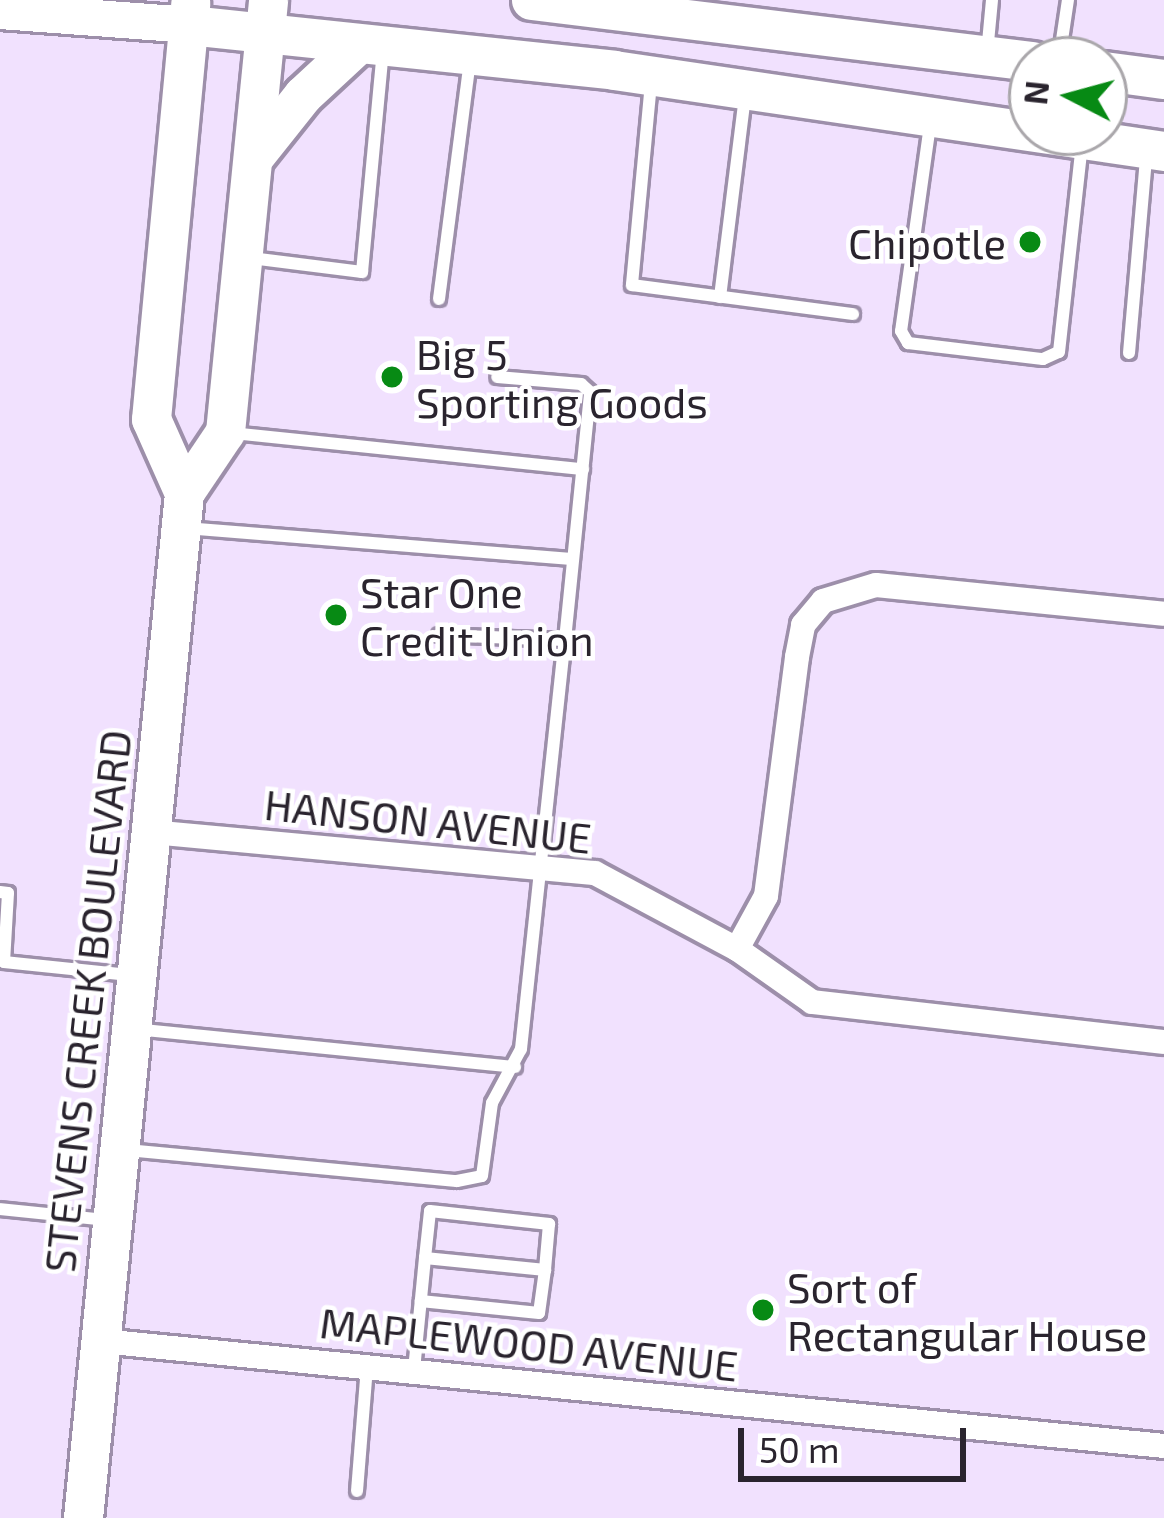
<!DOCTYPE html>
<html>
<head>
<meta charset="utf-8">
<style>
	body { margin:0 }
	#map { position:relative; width:1164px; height:1518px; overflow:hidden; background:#f1e1fe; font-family:"Exo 2",sans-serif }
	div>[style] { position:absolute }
	.roads { filter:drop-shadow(3px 0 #9d8faa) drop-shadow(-3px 0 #9d8faa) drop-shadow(0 3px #9d8faa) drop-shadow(0 -3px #9d8faa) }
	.service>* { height:12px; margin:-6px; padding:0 6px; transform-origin:6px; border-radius:6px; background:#fff }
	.minor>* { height:24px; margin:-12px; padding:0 12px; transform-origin:12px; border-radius:12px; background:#fff }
	.secondary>* { height:36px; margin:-18px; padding:0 18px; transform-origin:18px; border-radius:18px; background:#fff }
	.primary>* { height:39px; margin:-19.5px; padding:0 19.5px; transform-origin:19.5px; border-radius:19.5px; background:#fff }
	.dots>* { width:33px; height:33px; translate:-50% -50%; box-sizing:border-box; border:6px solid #fff; border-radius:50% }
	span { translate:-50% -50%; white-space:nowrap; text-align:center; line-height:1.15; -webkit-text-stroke:9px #fff; paint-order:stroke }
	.poi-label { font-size:42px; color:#2a242e }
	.right { translate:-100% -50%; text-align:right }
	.left { translate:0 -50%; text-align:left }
	.street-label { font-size:42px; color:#2a242e }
	.north { position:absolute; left:1008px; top:36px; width:120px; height:120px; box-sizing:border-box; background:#fff; border:3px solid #aaa7ab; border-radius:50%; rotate:276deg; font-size:33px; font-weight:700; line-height:48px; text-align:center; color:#2a242e }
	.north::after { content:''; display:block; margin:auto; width:42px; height:54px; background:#078a14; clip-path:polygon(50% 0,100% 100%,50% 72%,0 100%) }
	.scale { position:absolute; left:738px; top:1428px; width:228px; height:54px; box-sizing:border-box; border:6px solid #2a242e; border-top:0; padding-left:15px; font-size:36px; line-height:42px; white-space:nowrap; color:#2a242e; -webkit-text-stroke:9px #fff; paint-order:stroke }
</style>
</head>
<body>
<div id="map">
	<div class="roads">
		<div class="service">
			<i style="left:987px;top:53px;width:53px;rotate:-84.6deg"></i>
			<i style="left:1059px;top:60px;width:61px;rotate:-81.5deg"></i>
			<i style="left:651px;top:83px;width:203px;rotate:95.4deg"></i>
			<i style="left:632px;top:285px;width:223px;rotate:7.5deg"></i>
			<i style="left:930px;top:125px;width:208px;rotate:98deg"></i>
			<i style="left:901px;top:331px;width:14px;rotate:60deg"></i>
			<i style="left:908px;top:343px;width:136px;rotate:6.8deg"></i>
			<i style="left:1043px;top:359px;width:17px;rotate:-24deg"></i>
			<i style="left:1059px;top:352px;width:208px;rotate:-83.7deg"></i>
			<i style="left:251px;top:258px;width:112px;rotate:7.2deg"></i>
			<i style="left:362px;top:272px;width:223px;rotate:-84.6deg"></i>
			<i style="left:720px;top:297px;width:202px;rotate:-82.9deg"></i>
			<i style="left:439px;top:299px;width:240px;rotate:-82.6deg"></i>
			<i style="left:1129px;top:353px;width:197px;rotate:-85deg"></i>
			<i style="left:232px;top:433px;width:353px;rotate:5.9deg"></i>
			<i style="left:185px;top:528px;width:388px;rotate:4.6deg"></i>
			<i style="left:439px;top:635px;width:126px;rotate:2.3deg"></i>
			<i style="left:565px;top:640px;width:249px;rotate:-84.2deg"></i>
			<i style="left:590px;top:392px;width:12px;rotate:-138deg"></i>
			<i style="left:581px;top:384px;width:84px;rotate:-175.2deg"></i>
			<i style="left:0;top:892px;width:8px;rotate:7deg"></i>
			<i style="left:8px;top:893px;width:69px;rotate:93.3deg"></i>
			<i style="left:4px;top:962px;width:126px;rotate:5.9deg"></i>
			<i style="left:134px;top:1029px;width:383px;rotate:5.7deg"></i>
			<i style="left:127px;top:1150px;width:331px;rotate:5.4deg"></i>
			<i style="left:457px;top:1181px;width:25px;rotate:-11deg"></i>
			<i style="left:482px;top:1176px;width:74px;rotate:-82.2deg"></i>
			<i style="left:492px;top:1103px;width:61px;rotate:-61.8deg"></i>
			<i style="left:521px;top:1049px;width:411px;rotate:-83.9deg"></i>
			<i style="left:0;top:1209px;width:107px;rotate:5.9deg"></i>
			<i style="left:425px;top:1258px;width:47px;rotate:-83.9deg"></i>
			<i style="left:430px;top:1211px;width:120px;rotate:6.2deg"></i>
			<i style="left:549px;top:1224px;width:46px;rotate:95deg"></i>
			<i style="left:414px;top:1370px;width:113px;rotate:-84.4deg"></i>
			<i style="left:425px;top:1258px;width:121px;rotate:5.7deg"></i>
			<i style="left:545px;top:1270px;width:43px;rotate:97.9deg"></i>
			<i style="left:539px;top:1313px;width:119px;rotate:-174.2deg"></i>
			<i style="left:357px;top:1491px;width:124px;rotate:-85.4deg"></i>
		</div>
		<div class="minor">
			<i style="left:151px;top:832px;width:446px;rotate:5.3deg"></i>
			<i style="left:595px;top:873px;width:161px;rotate:28.2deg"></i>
			<i style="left:737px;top:949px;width:92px;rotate:35.2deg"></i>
			<i style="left:812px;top:1002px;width:354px;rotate:6.5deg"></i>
			<i style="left:737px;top:949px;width:60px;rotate:-61.3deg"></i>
			<i style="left:766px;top:896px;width:241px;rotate:-82.6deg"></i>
			<i style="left:797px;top:657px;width:33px;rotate:-79deg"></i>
			<i style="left:803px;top:625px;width:31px;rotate:-50deg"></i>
			<i style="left:823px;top:601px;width:55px;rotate:-16.8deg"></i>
			<i style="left:876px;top:585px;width:289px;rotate:5.7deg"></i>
			<i style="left:101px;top:1341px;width:1068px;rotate:5.64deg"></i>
		</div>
		<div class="secondary">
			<i style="left:0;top:11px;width:190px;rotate:4.2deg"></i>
		</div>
		<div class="primary">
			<i style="left:531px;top:0;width:505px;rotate:6.94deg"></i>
			<i style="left:189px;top:25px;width:427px;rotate:6deg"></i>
			<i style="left:614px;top:70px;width:556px;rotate:8.38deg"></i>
			<i style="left:1104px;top:71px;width:61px;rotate:7.6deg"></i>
			<i style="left:253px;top:158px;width:80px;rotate:-51.6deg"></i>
			<i style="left:303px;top:95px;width:75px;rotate:-42.8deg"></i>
			<i style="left:184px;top:493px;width:81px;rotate:-114deg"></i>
			<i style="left:151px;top:419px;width:418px;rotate:-84.6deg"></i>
			<i style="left:83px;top:1518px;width:1030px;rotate:-84.37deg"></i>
			<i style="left:184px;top:493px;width:73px;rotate:-56.1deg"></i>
			<i style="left:225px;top:432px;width:434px;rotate:-84.3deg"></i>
		</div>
	</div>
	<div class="dots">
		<i style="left:1030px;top:242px;background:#078a14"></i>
		<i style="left:392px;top:377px;background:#078a14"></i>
		<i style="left:336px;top:615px;background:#078a14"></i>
		<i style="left:763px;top:1310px;background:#078a14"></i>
	</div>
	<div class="poi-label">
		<span class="right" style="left:1006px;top:242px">Chipotle</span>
		<span class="left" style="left:416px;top:377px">Big 5<br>Sporting Goods</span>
		<span class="left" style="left:360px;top:615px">Star One<br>Credit Union</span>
		<span class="left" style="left:787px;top:1310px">Sort of<br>Rectangular House</span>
	</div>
	<div class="street-label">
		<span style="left:428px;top:820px;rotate:6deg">HANSON AVENUE</span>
		<span style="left:86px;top:1001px;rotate:-84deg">STEVENS CREEK BOULEVARD</span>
		<span style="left:529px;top:1343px;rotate:6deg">MAPLEWOOD AVENUE</span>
	</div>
	<div class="north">N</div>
	<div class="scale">50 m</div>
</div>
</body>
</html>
